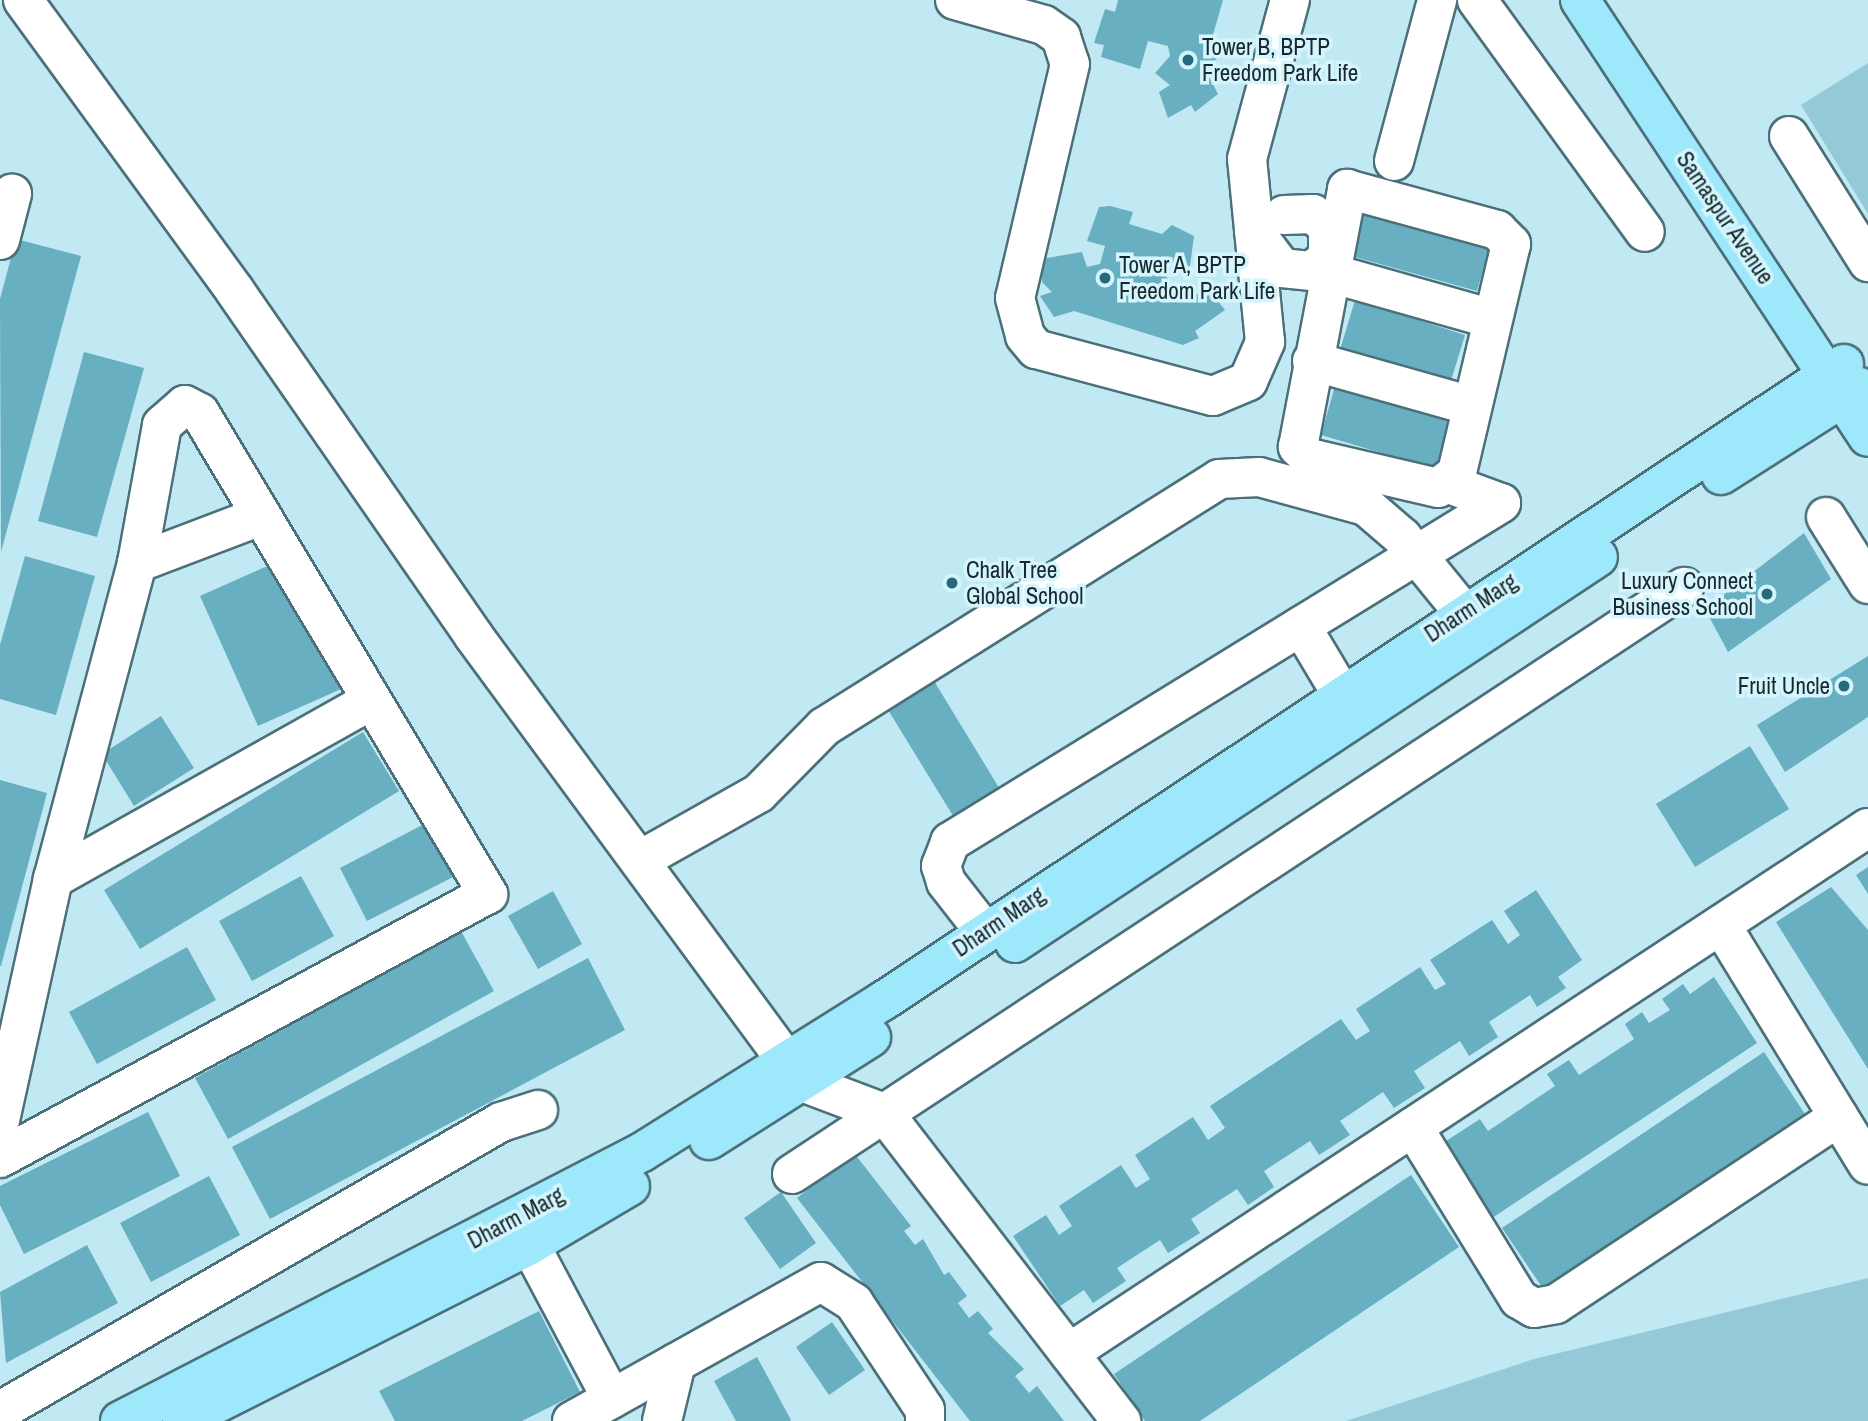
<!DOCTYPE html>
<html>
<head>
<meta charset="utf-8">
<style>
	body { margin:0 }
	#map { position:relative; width:1868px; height:1421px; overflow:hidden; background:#c1e9f3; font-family:"Archivo Narrow",sans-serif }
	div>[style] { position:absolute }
	.green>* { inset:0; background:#94c9d7 }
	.building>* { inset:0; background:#67afc1 }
	.roads { filter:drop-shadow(2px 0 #4b7079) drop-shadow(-2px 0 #4b7079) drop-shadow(0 2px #4b7079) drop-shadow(0 -2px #4b7079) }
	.minor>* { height:38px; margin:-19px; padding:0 19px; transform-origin:19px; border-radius:19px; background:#fff }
	.major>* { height:38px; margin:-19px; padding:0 19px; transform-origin:19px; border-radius:19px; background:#9de9fb }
	.dots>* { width:19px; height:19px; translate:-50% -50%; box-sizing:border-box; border:4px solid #d4f5fd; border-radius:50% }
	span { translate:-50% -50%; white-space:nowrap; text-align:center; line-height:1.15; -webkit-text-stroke:7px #d4f5fd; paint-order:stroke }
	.poi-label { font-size:23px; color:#19282c }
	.left { translate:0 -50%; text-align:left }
	.right { translate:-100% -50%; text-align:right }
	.street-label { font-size:23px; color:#19282c }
</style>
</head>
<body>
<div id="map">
	<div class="green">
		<i style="clip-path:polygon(1868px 63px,1868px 214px,1801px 105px)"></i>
		<i style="clip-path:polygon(1868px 1278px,1868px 1421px,1346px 1421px,1534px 1359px)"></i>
	</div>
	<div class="building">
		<i style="clip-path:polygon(1118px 0,1223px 0,1210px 45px,1217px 59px,1204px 67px,1218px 94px,1195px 112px,1191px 105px,1168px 118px,1159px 92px,1170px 85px,1155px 73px,1170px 56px,1168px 46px,1148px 41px,1140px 69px,1101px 57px,1104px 45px,1094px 43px,1105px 9px,1115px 12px)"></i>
		<i style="clip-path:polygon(1357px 205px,1491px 242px,1477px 291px,1344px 254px)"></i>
		<i style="clip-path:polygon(1110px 206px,1133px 212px,1129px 224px,1162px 234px,1172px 225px,1194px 236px,1190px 266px,1167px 265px,1164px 273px,1177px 292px,1188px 283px,1200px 297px,1209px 290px,1225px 310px,1195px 331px,1199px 338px,1183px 345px,1074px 311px,1054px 317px,1040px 296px,1052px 292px,1042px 282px,1041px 259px,1082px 252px,1087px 267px,1100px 264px,1105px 246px,1087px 241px,1099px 207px)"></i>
		<i style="clip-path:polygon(16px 239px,81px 256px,1px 552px,0 299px)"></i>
		<i style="clip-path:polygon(1355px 300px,1465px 335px,1450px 384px,1340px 350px)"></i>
		<i style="clip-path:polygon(84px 352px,144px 368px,97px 537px,38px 521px)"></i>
		<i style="clip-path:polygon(1335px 386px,1451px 420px,1436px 469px,1321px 435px)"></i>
		<i style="clip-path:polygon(1804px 533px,1831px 579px,1728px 652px,1705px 609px)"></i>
		<i style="clip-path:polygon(25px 556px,95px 576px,56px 715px,0 699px,0 645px)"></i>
		<i style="clip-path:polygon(283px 559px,341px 689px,258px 726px,200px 596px)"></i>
		<i style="clip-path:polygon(1868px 656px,1868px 717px,1785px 772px,1757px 725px)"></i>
		<i style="clip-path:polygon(931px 676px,1001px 791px,955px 819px,885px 705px)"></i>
		<i style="clip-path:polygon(161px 716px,194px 768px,134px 806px,102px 754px)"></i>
		<i style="clip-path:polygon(363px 732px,399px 791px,140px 949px,104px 890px)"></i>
		<i style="clip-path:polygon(1750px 746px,1789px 809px,1695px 867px,1656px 804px)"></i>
		<i style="clip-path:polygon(0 780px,47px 793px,1px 966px,0 966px)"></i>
		<i style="clip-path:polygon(426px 823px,453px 877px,367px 921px,340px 868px)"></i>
		<i style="clip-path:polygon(1868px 867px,1868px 894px,1856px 875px)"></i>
		<i style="clip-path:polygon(301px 876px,334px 936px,252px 981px,219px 921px)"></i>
		<i style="clip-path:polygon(1831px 887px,1868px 930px,1868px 1069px,1776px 922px)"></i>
		<i style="clip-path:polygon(1536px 890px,1582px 960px,1558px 977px,1566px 988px,1537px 1007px,1530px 995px,1489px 1022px,1498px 1037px,1469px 1056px,1460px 1041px,1414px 1071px,1425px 1088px,1394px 1108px,1383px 1092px,1340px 1121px,1350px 1135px,1319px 1155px,1310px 1141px,1264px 1171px,1274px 1187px,1248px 1205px,1237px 1189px,1191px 1219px,1200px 1233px,1168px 1253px,1160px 1240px,1117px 1268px,1126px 1281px,1093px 1303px,1084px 1290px,1060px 1306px,1013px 1236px,1046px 1215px,1059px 1235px,1072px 1226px,1059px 1206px,1121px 1165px,1136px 1188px,1150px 1179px,1135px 1155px,1193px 1117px,1208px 1140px,1225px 1128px,1210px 1106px,1341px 1019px,1356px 1040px,1370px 1031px,1356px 1009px,1420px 967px,1435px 990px,1446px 984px,1430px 960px,1492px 920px,1508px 944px,1520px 935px,1504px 911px)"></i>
		<i style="clip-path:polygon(553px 891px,582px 944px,538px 969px,508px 916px)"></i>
		<i style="clip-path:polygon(461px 931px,494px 991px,228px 1139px,195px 1078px)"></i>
		<i style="clip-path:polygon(187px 947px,216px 1000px,97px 1064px,69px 1012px)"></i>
		<i style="clip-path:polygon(588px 958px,625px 1030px,270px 1219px,232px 1147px)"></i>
		<i style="clip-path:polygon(1714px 977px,1757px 1043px,1492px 1218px,1443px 1143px,1480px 1119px,1488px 1131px,1555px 1086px,1547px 1074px,1569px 1060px,1579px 1075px,1634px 1039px,1625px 1024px,1642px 1012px,1649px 1023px,1670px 1010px,1662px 999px,1683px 984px,1690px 994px)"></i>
		<i style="clip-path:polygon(1764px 1052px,1809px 1120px,1548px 1296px,1502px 1228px)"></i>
		<i style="clip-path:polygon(148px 1112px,180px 1176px,24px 1254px,0 1205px,0 1186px)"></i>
		<i style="clip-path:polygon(854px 1153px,911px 1226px,904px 1231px,915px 1245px,923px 1239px,944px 1275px,949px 1272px,967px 1296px,958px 1303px,969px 1318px,978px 1311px,993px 1329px,988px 1333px,1024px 1369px,1015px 1376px,1029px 1393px,1037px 1386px,1064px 1421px,970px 1421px,797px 1198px)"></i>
		<i style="clip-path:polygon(1411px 1175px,1459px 1247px,1200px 1421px,1145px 1421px,1114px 1374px)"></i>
		<i style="clip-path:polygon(209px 1176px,240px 1235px,151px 1282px,120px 1223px)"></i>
		<i style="clip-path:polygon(781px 1192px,816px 1243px,780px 1269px,744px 1218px)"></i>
		<i style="clip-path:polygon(87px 1245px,118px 1303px,6px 1363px,0 1292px)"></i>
		<i style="clip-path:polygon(539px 1311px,580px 1392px,522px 1421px,395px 1421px,379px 1391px)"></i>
		<i style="clip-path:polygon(832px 1322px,865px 1370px,829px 1395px,796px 1347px)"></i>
		<i style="clip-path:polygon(757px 1357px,791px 1420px,790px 1421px,736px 1421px,714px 1381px)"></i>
	</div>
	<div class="roads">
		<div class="minor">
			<i style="left:23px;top:0;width:360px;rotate:53.9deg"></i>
			<i style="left:235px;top:291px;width:418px;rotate:55.3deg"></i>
			<i style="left:473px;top:635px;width:555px;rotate:53.65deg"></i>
			<i style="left:802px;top:1082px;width:88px;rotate:20.7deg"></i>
			<i style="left:884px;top:1113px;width:389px;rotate:52.4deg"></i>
			<i style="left:955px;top:0;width:92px;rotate:15.7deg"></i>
			<i style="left:1044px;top:25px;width:21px;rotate:35deg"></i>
			<i style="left:1061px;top:37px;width:28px;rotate:72deg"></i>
			<i style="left:1070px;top:64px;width:240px;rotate:103.2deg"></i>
			<i style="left:1015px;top:298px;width:39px;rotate:75deg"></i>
			<i style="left:1025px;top:336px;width:17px;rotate:50deg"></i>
			<i style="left:1036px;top:349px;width:183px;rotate:14.9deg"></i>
			<i style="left:1213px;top:396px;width:38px;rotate:-23deg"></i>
			<i style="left:1248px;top:381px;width:43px;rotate:-66.4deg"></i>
			<i style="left:1265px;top:342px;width:184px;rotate:-95.6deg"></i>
			<i style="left:1247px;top:159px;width:165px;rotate:-74.9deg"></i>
			<i style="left:1477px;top:0;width:286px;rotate:54.1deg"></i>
			<i style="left:1789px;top:136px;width:149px;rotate:57.9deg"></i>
			<i style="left:1394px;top:161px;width:167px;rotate:-75deg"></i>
			<i style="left:1347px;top:189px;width:156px;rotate:15.3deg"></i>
			<i style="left:1497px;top:230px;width:20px;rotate:45deg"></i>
			<i style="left:1511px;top:244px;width:235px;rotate:103.3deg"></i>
			<i style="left:1457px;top:473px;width:24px;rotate:142deg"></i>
			<i style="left:1438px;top:488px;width:132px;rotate:-166.9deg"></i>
			<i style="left:1309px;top:458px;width:16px;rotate:-135deg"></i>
			<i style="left:1298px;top:447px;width:263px;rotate:-79.2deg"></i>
			<i style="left:1254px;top:231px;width:46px;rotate:52.9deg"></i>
			<i style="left:1282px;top:268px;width:30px;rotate:6deg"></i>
			<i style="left:1312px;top:271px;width:21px;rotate:-41deg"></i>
			<i style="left:1328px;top:257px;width:30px;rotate:-90deg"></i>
			<i style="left:1328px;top:227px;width:20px;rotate:-139deg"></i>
			<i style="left:1313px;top:214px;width:29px;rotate:178deg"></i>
			<i style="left:0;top:240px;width:48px;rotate:-75.4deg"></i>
			<i style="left:1330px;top:273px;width:169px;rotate:15.8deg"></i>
			<i style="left:1312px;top:361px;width:166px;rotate:15.7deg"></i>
			<i style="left:1826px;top:517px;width:79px;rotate:57.9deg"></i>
			<i style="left:137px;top:563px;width:133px;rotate:-20.8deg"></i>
			<i style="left:1301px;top:626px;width:78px;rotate:59.2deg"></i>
			<i style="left:642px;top:859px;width:134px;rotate:-29.4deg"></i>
			<i style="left:759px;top:793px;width:93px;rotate:-45.4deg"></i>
			<i style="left:824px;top:727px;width:466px;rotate:-32.1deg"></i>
			<i style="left:1219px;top:479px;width:40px;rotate:-2.9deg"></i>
			<i style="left:1259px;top:477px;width:111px;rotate:15.2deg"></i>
			<i style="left:1366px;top:506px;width:48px;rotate:40.7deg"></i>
			<i style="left:1402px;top:537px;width:98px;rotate:50.8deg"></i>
			<i style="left:53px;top:879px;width:362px;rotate:-29.3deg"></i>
			<i style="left:1721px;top:925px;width:281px;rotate:58.5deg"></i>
			<i style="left:985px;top:932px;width:63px;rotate:-128deg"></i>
			<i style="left:946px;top:882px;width:17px;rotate:-107deg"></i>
			<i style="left:941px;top:866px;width:26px;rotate:-69deg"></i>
			<i style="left:950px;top:842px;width:647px;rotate:-31.6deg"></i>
			<i style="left:1501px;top:503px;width:55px;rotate:-159.9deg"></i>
			<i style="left:0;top:1120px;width:247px;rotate:-77.6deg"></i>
			<i style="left:53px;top:879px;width:327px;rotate:-75.1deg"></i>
			<i style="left:137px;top:563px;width:140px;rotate:-79.7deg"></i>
			<i style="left:162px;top:425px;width:30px;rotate:-41deg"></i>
			<i style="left:185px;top:405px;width:17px;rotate:28deg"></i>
			<i style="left:200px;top:413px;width:561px;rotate:59.09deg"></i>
			<i style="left:488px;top:894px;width:555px;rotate:151.59deg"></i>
			<i style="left:1413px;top:1127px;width:202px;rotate:58.4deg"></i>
			<i style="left:1519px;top:1299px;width:17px;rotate:31deg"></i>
			<i style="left:1534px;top:1308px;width:22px;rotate:-10deg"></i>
			<i style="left:1556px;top:1304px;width:339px;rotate:-33.5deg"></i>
			<i style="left:792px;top:1174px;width:1068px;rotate:-33.35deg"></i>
			<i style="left:530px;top:1245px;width:174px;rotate:62deg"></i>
			<i style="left:1069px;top:1353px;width:956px;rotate:-33.31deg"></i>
			<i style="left:0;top:1411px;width:578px;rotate:-29.98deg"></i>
			<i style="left:501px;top:1122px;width:39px;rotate:-18deg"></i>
			<i style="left:572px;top:1421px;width:285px;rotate:-29.2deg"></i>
			<i style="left:821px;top:1282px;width:39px;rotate:32deg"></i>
			<i style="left:854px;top:1303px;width:128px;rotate:56.4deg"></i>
			<i style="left:925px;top:1410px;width:11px;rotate:90deg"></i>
			<i style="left:662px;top:1421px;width:60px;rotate:-76.4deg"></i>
		</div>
		<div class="major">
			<i style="left:1580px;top:0;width:523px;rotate:56.61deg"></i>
			<i style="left:1721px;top:475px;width:164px;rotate:-32.5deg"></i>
			<i style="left:1015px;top:943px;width:699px;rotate:-33.51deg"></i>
			<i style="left:709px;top:1140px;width:192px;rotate:-32.4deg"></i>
			<i style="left:120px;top:1421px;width:587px;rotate:-27.26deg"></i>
			<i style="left:642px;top:1152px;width:284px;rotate:-32.1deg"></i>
			<i style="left:883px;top:1001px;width:1153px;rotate:-33.54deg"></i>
			<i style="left:182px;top:1421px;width:390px;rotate:-26.8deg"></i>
			<i style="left:530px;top:1245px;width:116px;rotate:-30.5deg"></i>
		</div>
	</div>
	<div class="dots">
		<i style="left:1188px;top:60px;background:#266b7a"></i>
		<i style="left:1105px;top:278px;background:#266b7a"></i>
		<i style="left:952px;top:583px;background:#266b7a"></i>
		<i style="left:1767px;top:594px;background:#266b7a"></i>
		<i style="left:1844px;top:686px;background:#266b7a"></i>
	</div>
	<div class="poi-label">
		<span class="left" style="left:1202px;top:60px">Tower B, BPTP<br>Freedom Park Life</span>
		<span class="left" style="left:1119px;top:278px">Tower A, BPTP<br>Freedom Park Life</span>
		<span class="left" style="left:966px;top:583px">Chalk Tree<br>Global School</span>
		<span class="right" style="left:1753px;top:594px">Luxury Connect<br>Business School</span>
		<span class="right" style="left:1830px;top:686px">Fruit Uncle</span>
	</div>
	<div class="street-label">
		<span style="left:1725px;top:218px;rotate:56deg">Samaspur Avenue</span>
		<span style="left:1471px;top:608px;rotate:-33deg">Dharm Marg</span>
		<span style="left:999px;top:922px;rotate:-34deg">Dharm Marg</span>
		<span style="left:516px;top:1218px;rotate:-28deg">Dharm Marg</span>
	</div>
</div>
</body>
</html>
